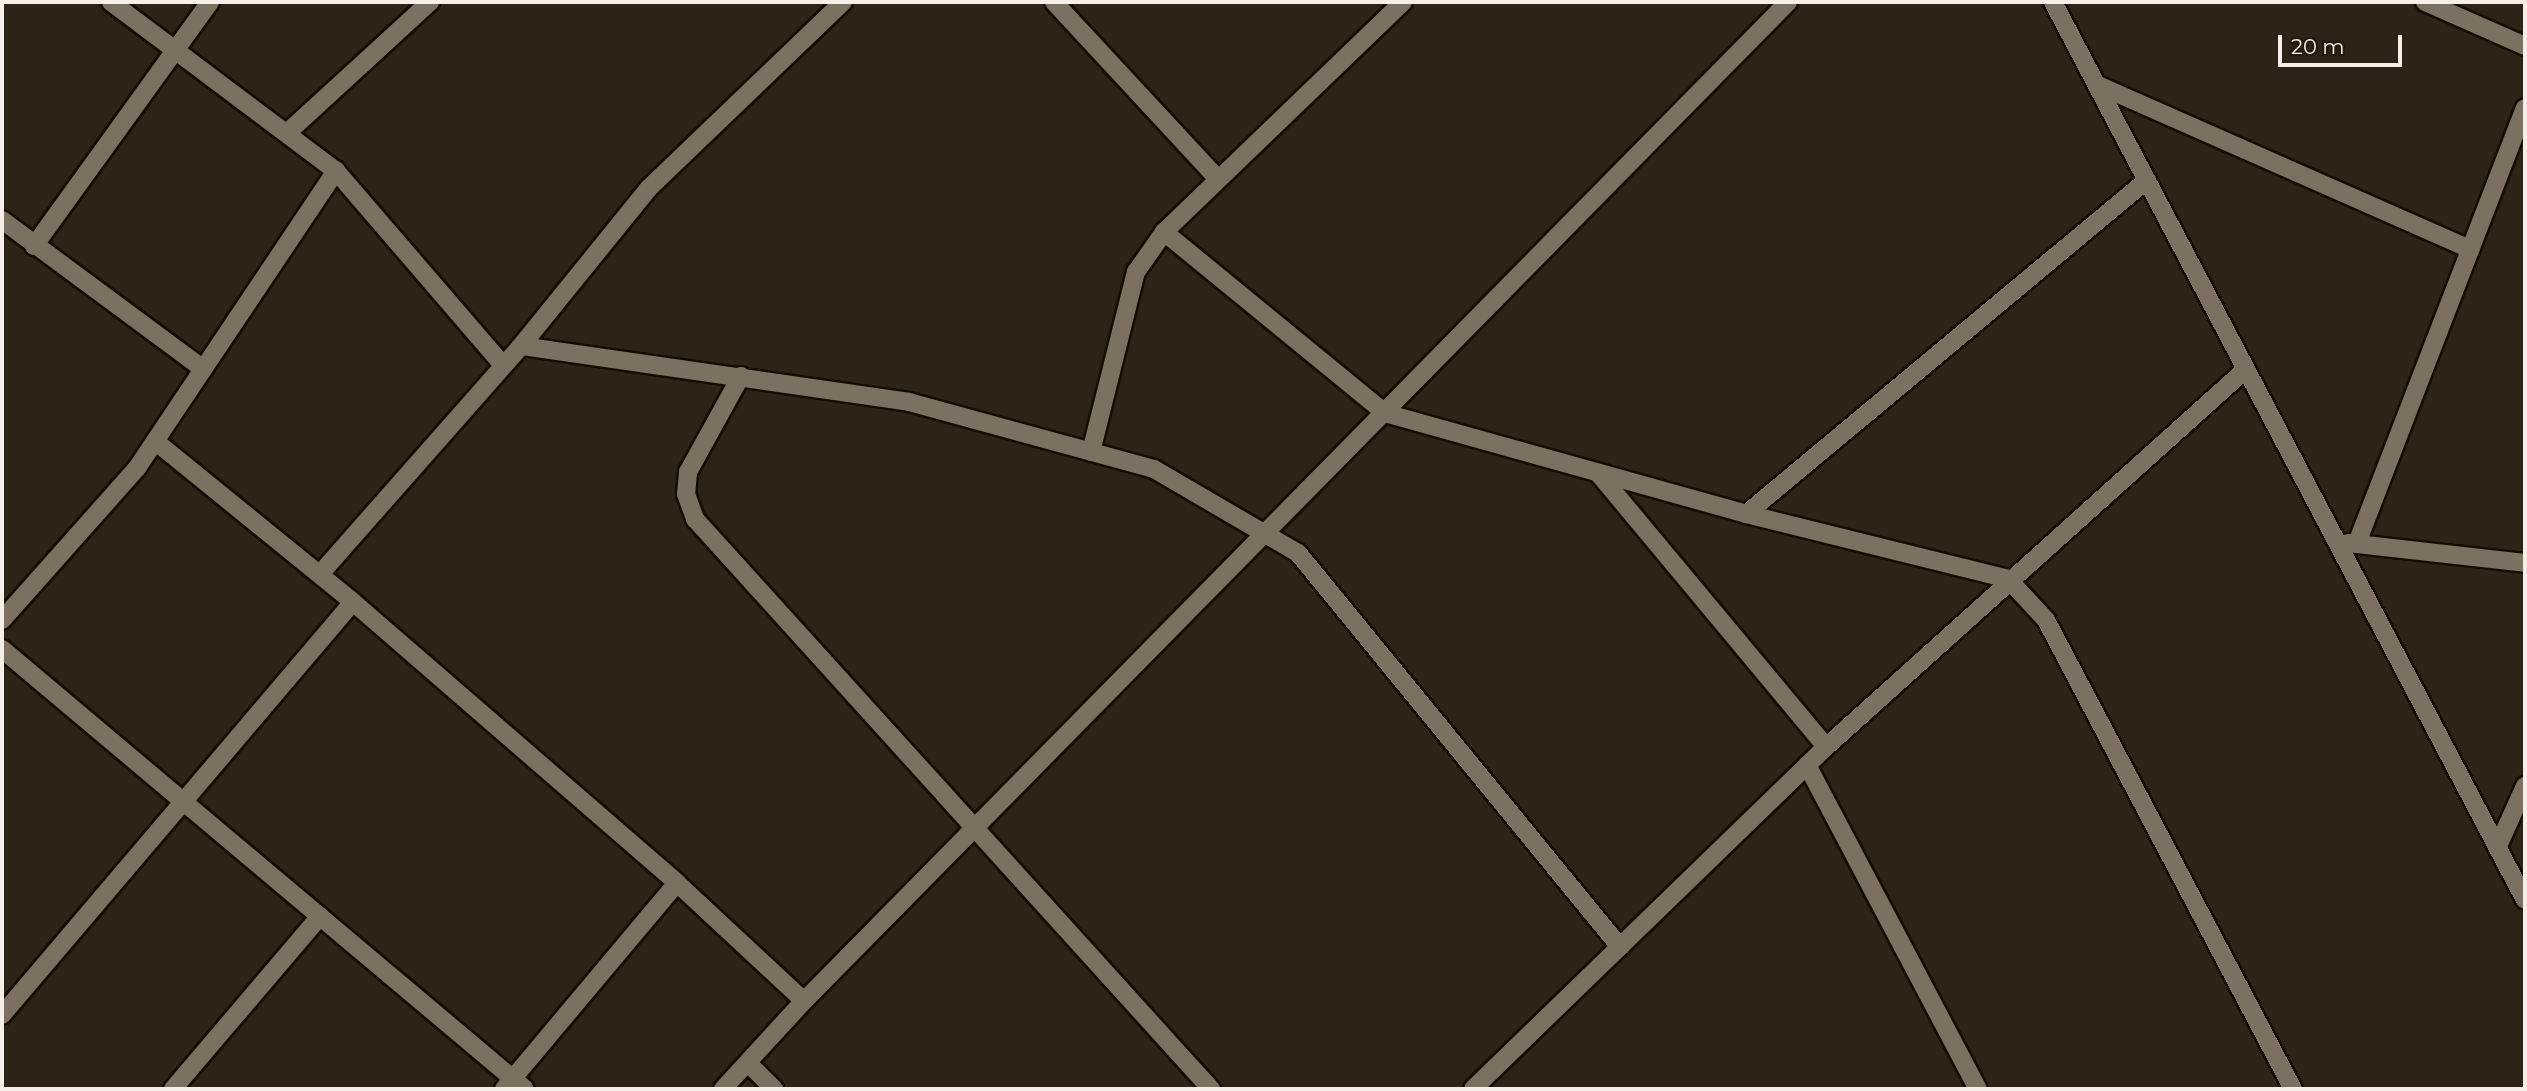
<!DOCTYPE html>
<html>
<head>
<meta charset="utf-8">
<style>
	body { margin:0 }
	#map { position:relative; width:2527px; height:1091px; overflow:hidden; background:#2d2417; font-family:Montserrat,sans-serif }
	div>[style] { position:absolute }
	.roads { filter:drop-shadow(2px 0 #150d03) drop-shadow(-2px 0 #150d03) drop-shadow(0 2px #150d03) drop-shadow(0 -2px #150d03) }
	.minor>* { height:18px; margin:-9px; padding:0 9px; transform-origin:9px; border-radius:9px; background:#7c7061 }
	.tertiary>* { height:18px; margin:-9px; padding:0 9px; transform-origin:9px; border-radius:9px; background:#7c7061 }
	span { translate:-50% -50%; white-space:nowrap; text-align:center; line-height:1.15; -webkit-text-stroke:6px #231a0e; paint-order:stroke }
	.frame { position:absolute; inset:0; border:4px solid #f6efe7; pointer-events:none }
	.scale { position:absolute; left:2278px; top:35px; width:124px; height:32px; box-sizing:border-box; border:4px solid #f6efe7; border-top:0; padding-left:9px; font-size:21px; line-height:24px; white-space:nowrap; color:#f6efe7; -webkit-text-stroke:5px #231a0e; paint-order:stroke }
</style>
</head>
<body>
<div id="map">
	<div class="roads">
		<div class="minor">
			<i style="left:111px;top:2px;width:281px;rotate:36.9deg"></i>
			<i style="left:336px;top:171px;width:255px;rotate:49.3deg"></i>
			<i style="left:1054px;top:2px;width:238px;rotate:47.2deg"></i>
			<i style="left:2425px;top:2px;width:109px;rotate:23.7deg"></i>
			<i style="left:2098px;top:85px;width:407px;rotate:23.8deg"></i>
			<i style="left:287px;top:133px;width:194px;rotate:-42.5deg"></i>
			<i style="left:2px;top:220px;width:250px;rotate:36.5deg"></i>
			<i style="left:1164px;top:232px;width:286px;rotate:39.3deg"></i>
			<i style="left:1385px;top:413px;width:375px;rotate:15.6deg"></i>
			<i style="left:1746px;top:514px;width:270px;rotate:13.9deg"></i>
			<i style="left:2008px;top:579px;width:56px;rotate:47.2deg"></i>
			<i style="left:2046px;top:620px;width:530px;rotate:62.23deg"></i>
			<i style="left:34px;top:246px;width:301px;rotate:-54.2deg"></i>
			<i style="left:521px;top:346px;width:392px;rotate:8.2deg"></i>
			<i style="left:909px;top:402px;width:254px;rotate:15.3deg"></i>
			<i style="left:1154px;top:469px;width:167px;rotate:30.3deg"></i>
			<i style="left:1298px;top:553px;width:509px;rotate:50.74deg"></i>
			<i style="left:741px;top:376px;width:110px;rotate:118.9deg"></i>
			<i style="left:688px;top:472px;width:22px;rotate:95deg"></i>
			<i style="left:686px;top:494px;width:27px;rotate:70deg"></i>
			<i style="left:695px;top:519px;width:769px;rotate:47.85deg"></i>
			<i style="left:155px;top:441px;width:255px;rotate:39.1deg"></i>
			<i style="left:353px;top:602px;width:429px;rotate:40.9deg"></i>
			<i style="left:677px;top:883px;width:173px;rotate:42.9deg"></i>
			<i style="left:1091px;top:452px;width:186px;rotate:-76deg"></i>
			<i style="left:1136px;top:272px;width:49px;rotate:-55deg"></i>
			<i style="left:1164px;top:232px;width:332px;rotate:-43.9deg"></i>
			<i style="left:1598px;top:473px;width:356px;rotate:50.2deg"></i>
			<i style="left:1746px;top:514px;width:522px;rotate:-39.79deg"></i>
			<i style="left:2348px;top:543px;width:178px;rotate:6.4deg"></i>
			<i style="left:2357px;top:543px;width:466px;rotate:-68.9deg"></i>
			<i style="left:320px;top:574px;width:304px;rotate:-48.6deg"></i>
			<i style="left:521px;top:346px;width:203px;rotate:-51deg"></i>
			<i style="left:649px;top:188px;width:269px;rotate:-43.8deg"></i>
			<i style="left:2px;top:620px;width:203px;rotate:-48.4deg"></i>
			<i style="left:137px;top:468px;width:358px;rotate:-56.2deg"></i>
			<i style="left:2px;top:649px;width:683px;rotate:40.07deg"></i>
			<i style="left:1807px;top:765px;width:366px;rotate:62.2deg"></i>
			<i style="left:2498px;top:846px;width:66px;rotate:-65.8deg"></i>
			<i style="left:2px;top:1015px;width:542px;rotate:-49.64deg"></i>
			<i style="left:748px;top:1063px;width:37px;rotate:45deg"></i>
			<i style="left:173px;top:1089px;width:227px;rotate:-49.6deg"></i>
			<i style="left:504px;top:1089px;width:269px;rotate:-50deg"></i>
			<i style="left:723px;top:1089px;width:120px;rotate:-47.4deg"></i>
			<i style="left:804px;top:1001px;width:1402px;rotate:-45.43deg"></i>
			<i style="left:1473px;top:1089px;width:492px;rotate:-44.1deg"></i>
			<i style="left:1826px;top:747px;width:564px;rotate:-41.98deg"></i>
		</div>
		<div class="tertiary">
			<i style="left:2053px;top:2px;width:1014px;rotate:62.27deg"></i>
		</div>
	</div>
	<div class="frame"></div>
	<div class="scale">20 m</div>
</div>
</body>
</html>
